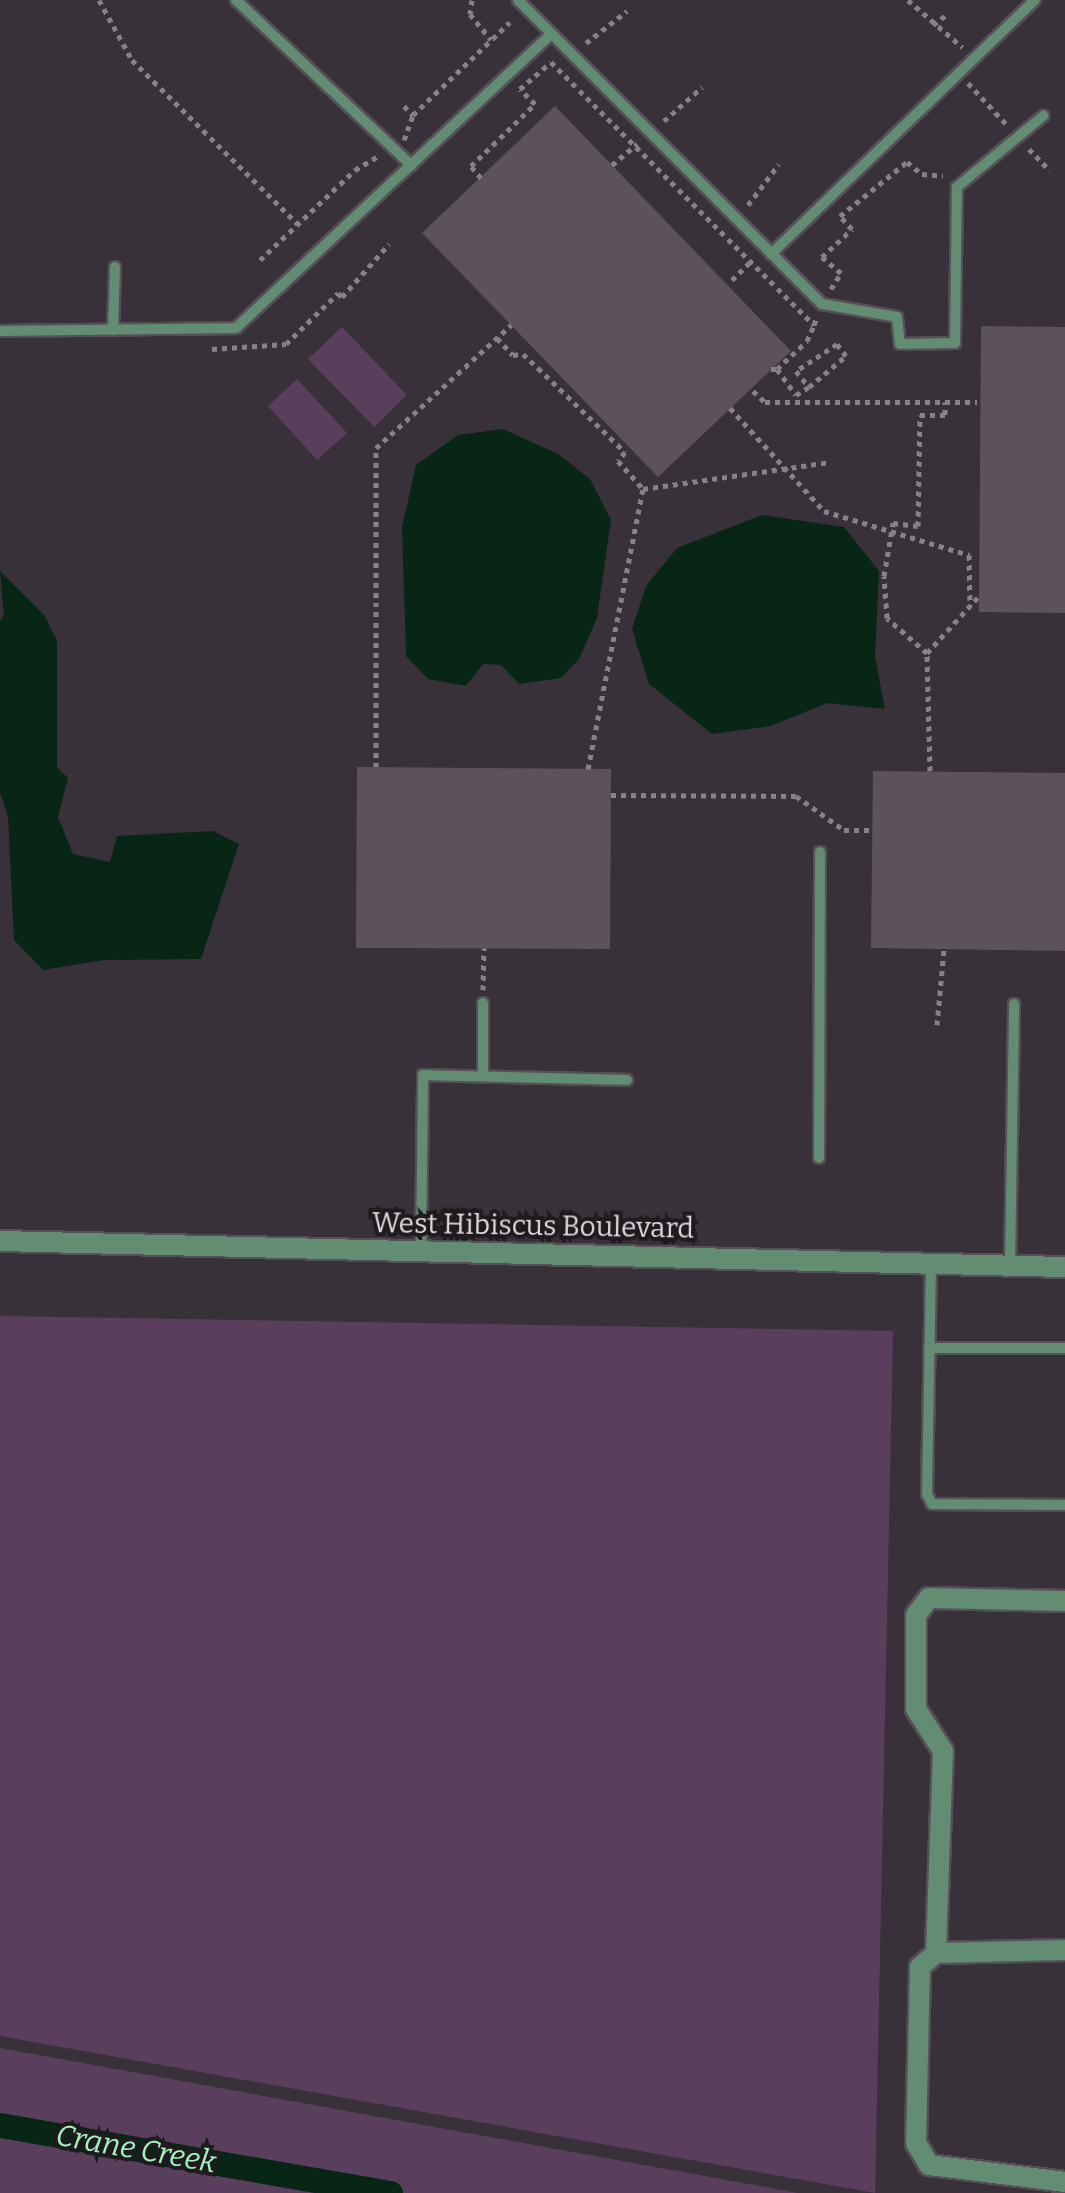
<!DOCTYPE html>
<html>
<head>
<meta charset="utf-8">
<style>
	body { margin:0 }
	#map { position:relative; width:1065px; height:2193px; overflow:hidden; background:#39313a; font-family:Bitter,serif }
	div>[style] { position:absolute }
	.green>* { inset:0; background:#5a3f5d }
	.water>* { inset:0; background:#072615 }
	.canal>* { height:25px; margin:-12.5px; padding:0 12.5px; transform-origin:12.5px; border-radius:12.5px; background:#072615 }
	.building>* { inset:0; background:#5b525c }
	.path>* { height:5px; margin-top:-2.5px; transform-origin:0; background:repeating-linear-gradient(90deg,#878188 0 5px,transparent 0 10px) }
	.roads { filter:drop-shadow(2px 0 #574f58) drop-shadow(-2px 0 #574f58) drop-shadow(0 2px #574f58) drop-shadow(0 -2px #574f58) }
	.service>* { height:10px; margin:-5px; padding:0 5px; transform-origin:5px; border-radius:5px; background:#628d72 }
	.minor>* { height:20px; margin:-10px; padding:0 10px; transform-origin:10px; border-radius:10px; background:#628d72 }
	.tertiary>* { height:20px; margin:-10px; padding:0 10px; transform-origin:10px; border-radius:10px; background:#628d72 }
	span { translate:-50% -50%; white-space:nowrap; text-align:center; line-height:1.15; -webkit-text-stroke:8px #1e1a1e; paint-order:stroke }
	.street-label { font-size:28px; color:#ded9de }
	.water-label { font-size:30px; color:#9ff4bf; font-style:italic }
</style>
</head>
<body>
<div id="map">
	<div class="green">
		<i style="clip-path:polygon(342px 327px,407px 395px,374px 427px,308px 359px)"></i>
		<i style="clip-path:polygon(297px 379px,347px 433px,317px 460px,268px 406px)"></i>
		<i style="clip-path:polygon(0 1316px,893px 1331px,875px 2193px,0 2036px)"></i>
		<i style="clip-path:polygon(0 2048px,798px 2193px,0 2193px)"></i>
	</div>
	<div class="water">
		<i style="clip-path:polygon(503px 429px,558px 454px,590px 479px,611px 520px,597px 618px,579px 659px,561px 678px,519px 684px,501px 665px,483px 664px,466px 686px,428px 679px,406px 656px,402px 527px,416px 465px,458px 435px)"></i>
		<i style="clip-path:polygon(762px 515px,844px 527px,879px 571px,875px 657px,885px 709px,827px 703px,771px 726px,712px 734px,649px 684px,632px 629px,646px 586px,677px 548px)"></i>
		<i style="clip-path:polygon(0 571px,44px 615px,57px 641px,57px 767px,68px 778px,58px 817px,73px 854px,110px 862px,117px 836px,213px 831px,239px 844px,201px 959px,104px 960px,43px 970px,14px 940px,8px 817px,0 792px,0 621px,4px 615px)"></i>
	</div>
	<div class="canal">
		<i style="left:0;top:2125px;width:396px;rotate:9.9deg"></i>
	</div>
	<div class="building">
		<i style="clip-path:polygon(555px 106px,791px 351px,658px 477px,422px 233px)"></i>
		<i style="clip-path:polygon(981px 326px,1065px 327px,1065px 613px,979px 612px)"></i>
		<i style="clip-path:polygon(357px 767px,611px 769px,610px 949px,356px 948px)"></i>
		<i style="clip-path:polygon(873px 771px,1065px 773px,1065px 951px,871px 948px)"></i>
	</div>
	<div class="path">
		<i style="left:99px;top:0;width:68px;rotate:61.2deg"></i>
		<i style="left:132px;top:60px;width:233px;rotate:44.7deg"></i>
		<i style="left:472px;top:0;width:14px;rotate:98deg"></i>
		<i style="left:470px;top:14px;width:33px;rotate:51deg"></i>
		<i style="left:908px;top:0;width:72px;rotate:41deg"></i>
		<i style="left:933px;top:25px;width:15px;rotate:-37deg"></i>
		<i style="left:586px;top:43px;width:52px;rotate:-38deg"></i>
		<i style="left:968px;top:83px;width:59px;rotate:47.1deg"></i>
		<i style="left:404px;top:106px;width:13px;rotate:45deg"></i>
		<i style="left:664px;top:121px;width:51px;rotate:-41.8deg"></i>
		<i style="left:404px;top:140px;width:27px;rotate:-70deg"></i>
		<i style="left:413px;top:115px;width:134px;rotate:-43.8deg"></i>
		<i style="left:1029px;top:149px;width:30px;rotate:46deg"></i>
		<i style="left:612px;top:165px;width:33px;rotate:-40deg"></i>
		<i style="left:481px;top:178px;width:16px;rotate:-130deg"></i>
		<i style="left:471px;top:166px;width:89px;rotate:-44.1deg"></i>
		<i style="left:535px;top:104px;width:21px;rotate:-135deg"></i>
		<i style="left:520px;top:89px;width:41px;rotate:-41.1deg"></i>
		<i style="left:551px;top:62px;width:372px;rotate:45deg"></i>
		<i style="left:814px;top:325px;width:9px;rotate:-69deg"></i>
		<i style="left:748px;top:205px;width:51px;rotate:-52.9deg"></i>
		<i style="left:260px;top:260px;width:131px;rotate:-43.5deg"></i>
		<i style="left:355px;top:170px;width:26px;rotate:-31deg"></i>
		<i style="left:732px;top:280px;width:27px;rotate:-45deg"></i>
		<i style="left:831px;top:289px;width:19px;rotate:-58deg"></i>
		<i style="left:841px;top:273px;width:25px;rotate:-140deg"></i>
		<i style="left:822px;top:257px;width:41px;rotate:-43deg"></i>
		<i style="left:852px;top:229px;width:18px;rotate:-133deg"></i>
		<i style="left:840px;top:216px;width:86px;rotate:-38.9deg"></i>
		<i style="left:907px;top:162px;width:19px;rotate:39deg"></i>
		<i style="left:922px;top:174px;width:21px;rotate:5deg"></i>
		<i style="left:497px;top:338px;width:23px;rotate:47deg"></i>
		<i style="left:513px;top:355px;width:10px;rotate:-6deg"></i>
		<i style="left:523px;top:354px;width:21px;rotate:43deg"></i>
		<i style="left:538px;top:368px;width:121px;rotate:44deg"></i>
		<i style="left:625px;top:452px;width:11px;rotate:128deg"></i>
		<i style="left:618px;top:461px;width:38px;rotate:48deg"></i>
		<i style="left:212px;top:349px;width:74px;rotate:-3.9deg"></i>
		<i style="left:286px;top:344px;width:73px;rotate:-44.4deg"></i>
		<i style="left:338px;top:293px;width:6px;rotate:45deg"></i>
		<i style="left:342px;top:297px;width:71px;rotate:-48.4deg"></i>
		<i style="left:771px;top:369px;width:6px"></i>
		<i style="left:777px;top:369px;width:32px;rotate:54deg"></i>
		<i style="left:796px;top:395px;width:15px;rotate:-32deg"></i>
		<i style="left:809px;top:387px;width:48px;rotate:-40deg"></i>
		<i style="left:846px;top:356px;width:15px;rotate:-127deg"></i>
		<i style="left:837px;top:344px;width:49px;rotate:146.6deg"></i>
		<i style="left:796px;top:371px;width:21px;rotate:51deg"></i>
		<i style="left:777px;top:369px;width:41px;rotate:-43deg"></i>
		<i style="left:807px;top:341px;width:17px;rotate:-66deg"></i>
		<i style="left:753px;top:391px;width:16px;rotate:43deg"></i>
		<i style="left:765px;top:402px;width:212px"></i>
		<i style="left:730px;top:408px;width:139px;rotate:47.6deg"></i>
		<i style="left:824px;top:511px;width:152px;rotate:16.9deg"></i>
		<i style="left:969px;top:555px;width:51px;rotate:88.9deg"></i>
		<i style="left:643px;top:489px;width:190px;rotate:-8.2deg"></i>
		<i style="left:927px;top:653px;width:53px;rotate:-138.8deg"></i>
		<i style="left:887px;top:618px;width:42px;rotate:-94.1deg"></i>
		<i style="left:884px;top:576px;width:54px;rotate:-80.4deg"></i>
		<i style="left:893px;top:523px;width:25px;rotate:7deg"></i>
		<i style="left:918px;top:526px;width:111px;rotate:-89deg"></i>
		<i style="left:920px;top:415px;width:25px"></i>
		<i style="left:945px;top:415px;width:13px;rotate:-90deg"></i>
		<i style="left:376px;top:767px;width:319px;rotate:-90deg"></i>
		<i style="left:376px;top:448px;width:183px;rotate:-42.3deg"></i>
		<i style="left:588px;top:769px;width:285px;rotate:-78.9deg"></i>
		<i style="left:930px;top:771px;width:118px;rotate:-91.5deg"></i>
		<i style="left:927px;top:653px;width:77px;rotate:-47.6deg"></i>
		<i style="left:611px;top:795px;width:185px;rotate:0.3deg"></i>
		<i style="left:796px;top:796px;width:59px;rotate:35.3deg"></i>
		<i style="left:844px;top:830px;width:28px"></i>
		<i style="left:483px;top:990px;width:42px;rotate:-88.6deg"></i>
		<i style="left:937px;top:1025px;width:76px;rotate:-84.7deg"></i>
	</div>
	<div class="roads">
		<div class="service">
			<i style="left:236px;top:0;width:241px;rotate:43.3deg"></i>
			<i style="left:518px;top:0;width:430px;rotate:45deg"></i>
			<i style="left:822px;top:304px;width:76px;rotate:9.8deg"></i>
			<i style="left:897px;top:317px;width:27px;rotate:84deg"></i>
			<i style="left:900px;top:344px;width:55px;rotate:-1deg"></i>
			<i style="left:955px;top:343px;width:156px;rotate:-89.3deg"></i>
			<i style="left:957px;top:187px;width:112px;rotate:-39.5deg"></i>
			<i style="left:771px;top:254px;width:366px;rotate:-43.9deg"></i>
			<i style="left:113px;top:330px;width:63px;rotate:-88.2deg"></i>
			<i style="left:0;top:331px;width:236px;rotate:-0.7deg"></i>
			<i style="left:236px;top:328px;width:431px;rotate:-43deg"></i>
			<i style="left:483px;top:1075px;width:72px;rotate:-90deg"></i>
			<i style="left:819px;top:1158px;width:306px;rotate:-89.8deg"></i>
			<i style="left:421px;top:1251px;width:176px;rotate:-89.3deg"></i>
			<i style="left:423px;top:1075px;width:204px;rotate:1.4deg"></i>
			<i style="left:931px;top:1264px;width:230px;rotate:91deg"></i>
			<i style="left:927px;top:1494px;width:11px;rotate:63deg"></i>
			<i style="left:932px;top:1504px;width:133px;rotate:0.4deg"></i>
			<i style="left:1010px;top:1266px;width:262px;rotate:-89.1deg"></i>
			<i style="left:929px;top:1348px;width:136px"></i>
		</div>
		<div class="minor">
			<i style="left:1065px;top:1601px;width:136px;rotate:-178.7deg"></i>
			<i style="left:929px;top:1598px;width:21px;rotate:127deg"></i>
			<i style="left:916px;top:1615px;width:94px;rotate:90deg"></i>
			<i style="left:916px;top:1709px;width:50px;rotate:57.3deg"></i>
			<i style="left:943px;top:1751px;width:202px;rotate:92deg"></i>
			<i style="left:936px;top:1953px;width:21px;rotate:139deg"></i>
			<i style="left:920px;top:1967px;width:176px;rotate:91.3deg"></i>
			<i style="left:916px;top:2143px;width:26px;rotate:59deg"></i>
			<i style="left:929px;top:2165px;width:137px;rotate:7.1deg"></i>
			<i style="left:936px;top:1953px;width:129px;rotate:-1.3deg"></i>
		</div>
		<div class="tertiary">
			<i style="left:0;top:1241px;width:1065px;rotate:1.4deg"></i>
		</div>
	</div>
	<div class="street-label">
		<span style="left:533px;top:1226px;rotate:1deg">West Hibiscus Boulevard</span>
	</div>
	<div class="water-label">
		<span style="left:136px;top:2149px;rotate:10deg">Crane Creek</span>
	</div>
</div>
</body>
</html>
